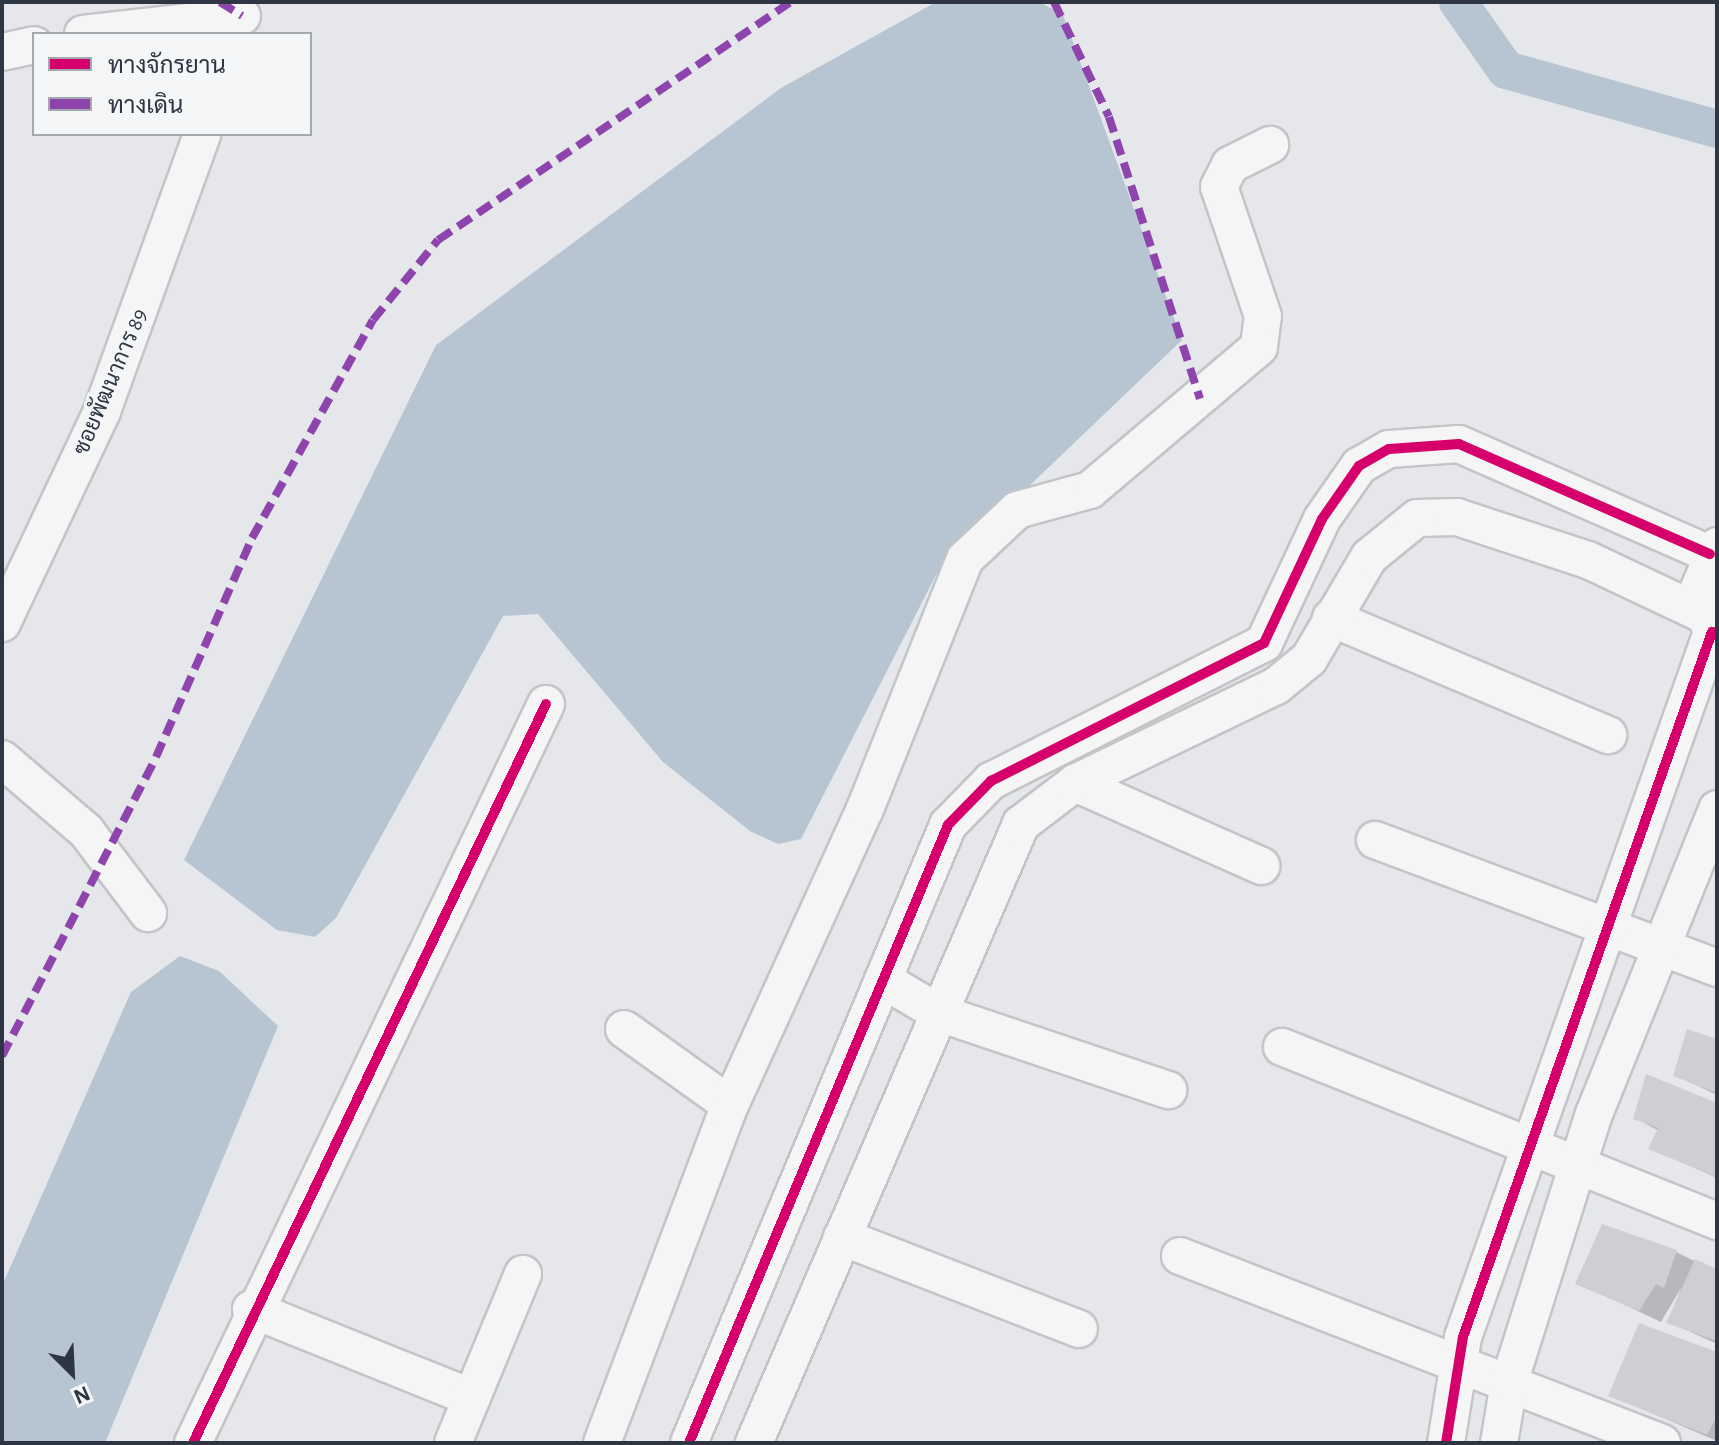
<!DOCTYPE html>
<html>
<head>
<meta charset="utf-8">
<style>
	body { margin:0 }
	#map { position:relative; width:1719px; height:1445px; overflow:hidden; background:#e5e7ea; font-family:"Alegreya Sans",Sarabun,sans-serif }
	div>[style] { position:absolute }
	.water>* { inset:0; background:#b7c5d2 }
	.shadow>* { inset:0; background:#0003 }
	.canal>* { height:38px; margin:-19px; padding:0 19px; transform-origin:19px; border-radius:19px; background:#b7c5d2 }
	.building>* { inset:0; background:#cecfd2 }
	.roads { filter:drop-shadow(2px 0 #c3c5c8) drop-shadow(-2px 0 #c3c5c8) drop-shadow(0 2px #c3c5c8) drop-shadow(0 -2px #c3c5c8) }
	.minor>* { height:36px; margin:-18px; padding:0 18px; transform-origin:18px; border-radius:18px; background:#f5f5f6 }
	.quiet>* { height:8px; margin-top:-4px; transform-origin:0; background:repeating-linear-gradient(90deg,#8e44ad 0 16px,transparent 0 24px) }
	.cycleway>* { height:10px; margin:-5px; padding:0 5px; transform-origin:5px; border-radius:5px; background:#d6006c }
	span { translate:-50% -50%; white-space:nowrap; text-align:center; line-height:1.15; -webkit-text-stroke:6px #f4f6f8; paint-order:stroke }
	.street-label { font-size:22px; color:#2d3642 }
	.frame { position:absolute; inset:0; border:4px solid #2d3642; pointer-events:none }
	.legend { position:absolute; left:32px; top:32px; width:280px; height:104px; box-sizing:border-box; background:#f4f6f8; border:2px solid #a4a9af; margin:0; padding:10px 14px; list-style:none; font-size:24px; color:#2d3642 }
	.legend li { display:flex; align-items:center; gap:16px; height:40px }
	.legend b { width:40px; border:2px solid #a4a9af }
	.north { position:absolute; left:32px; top:1333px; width:80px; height:80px; -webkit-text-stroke:6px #f4f6f8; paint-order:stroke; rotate:156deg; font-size:22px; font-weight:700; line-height:32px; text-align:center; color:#2d3642 }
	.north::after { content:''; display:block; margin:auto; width:28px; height:36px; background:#2d3642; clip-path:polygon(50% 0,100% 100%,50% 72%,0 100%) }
</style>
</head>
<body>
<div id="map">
	<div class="water">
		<i style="clip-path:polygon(936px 2px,1040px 2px,1063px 15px,1182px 340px,936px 575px,801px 839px,778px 844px,750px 831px,663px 762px,538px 614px,503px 616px,336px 918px,315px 937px,277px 930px,184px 860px,436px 345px,781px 88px)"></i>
		<i style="clip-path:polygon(180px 956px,219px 971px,278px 1026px,105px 1443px,2px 1443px,2px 1286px,131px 992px)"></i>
	</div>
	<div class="shadow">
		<i style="clip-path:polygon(1717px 1042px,1717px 1095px,1675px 1075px)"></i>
		<i style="clip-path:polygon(1717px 1105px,1717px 1178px,1650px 1148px,1659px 1131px,1635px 1118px)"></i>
		<i style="clip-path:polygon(1676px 1252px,1717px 1272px,1717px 1344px,1669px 1322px,1681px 1288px,1661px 1322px,1578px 1283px)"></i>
		<i style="clip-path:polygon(1717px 1354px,1717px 1441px,1610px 1395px)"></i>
	</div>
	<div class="canal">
		<i style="left:1458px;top:2px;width:83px;rotate:54.8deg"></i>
		<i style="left:1506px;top:70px;width:219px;rotate:15.6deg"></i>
	</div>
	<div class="building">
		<i style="clip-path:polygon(1687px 1029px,1717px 1039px,1717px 1093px,1673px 1076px)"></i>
		<i style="clip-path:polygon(1646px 1074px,1717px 1103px,1717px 1177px,1648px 1149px,1658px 1128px,1633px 1119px)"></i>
		<i style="clip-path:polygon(1602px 1224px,1677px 1250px,1664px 1288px,1656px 1284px,1639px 1311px,1575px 1284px)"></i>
		<i style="clip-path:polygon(1695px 1259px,1717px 1269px,1717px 1341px,1666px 1323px)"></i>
		<i style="clip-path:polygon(1639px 1323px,1717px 1352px,1717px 1416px,1707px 1435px,1608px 1396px)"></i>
	</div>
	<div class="roads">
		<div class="minor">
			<i style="left:83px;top:34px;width:160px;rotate:-6.5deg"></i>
			<i style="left:2px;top:52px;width:33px;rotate:-12deg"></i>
			<i style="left:1331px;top:618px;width:301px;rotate:22.9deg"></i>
			<i style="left:2px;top:623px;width:234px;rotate:-64.7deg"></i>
			<i style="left:102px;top:411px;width:294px;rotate:-70.1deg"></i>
			<i style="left:1712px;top:632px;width:42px;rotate:-111deg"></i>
			<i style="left:1697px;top:593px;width:51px;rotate:-66.9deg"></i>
			<i style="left:2px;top:759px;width:111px;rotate:40.6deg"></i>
			<i style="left:86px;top:831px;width:103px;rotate:52.9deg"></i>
			<i style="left:1075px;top:783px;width:204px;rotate:24deg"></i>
			<i style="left:1375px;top:840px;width:365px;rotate:20.5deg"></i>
			<i style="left:883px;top:980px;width:65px;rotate:30.5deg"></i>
			<i style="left:939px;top:1013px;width:242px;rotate:18.6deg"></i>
			<i style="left:624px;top:1029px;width:130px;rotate:35.6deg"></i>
			<i style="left:1282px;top:1047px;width:469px;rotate:21.8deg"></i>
			<i style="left:842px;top:1237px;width:254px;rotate:21.2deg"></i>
			<i style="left:1180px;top:1256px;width:517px;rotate:21.2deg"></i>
			<i style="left:251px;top:1309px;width:238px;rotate:21.9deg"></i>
			<i style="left:193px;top:1443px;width:819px;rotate:-64.47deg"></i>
			<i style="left:453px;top:1443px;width:183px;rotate:-67.5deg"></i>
			<i style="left:602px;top:1443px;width:361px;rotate:-69.3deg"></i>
			<i style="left:730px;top:1105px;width:325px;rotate:-65.5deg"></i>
			<i style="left:865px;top:809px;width:269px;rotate:-68.2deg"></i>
			<i style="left:965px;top:559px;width:71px;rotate:-43.3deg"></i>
			<i style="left:1017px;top:510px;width:76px;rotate:-15.3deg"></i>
			<i style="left:1090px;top:490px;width:221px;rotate:-40.2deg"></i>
			<i style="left:1259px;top:347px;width:31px;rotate:-83deg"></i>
			<i style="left:1263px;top:316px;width:136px;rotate:-108.8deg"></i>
			<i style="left:1219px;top:187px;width:25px;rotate:-63deg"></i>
			<i style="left:1230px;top:165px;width:45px;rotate:-26.6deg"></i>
			<i style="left:689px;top:1443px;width:670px;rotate:-67.26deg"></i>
			<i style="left:948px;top:825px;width:62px;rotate:-45.7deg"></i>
			<i style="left:991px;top:781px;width:306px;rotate:-26.8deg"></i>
			<i style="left:1264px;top:643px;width:137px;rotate:-64.9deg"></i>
			<i style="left:1322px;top:519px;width:65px;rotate:-55.1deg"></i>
			<i style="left:1359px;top:466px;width:34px;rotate:-30deg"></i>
			<i style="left:1389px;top:449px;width:70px;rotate:-4.1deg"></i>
			<i style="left:1459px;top:444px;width:274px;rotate:23.7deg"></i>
			<i style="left:754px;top:1443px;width:674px;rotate:-66.67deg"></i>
			<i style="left:1021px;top:824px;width:68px;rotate:-37.2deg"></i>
			<i style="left:1075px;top:783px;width:223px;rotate:-25.8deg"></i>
			<i style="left:1276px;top:686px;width:43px;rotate:-39.3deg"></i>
			<i style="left:1309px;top:659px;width:118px;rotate:-59.5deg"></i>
			<i style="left:1369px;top:557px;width:62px;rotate:-39.1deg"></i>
			<i style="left:1417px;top:518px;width:40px;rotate:-1.4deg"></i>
			<i style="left:1457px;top:517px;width:138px;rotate:18.2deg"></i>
			<i style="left:1588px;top:560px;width:126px;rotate:25.3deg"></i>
			<i style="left:1446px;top:1443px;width:107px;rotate:-80.9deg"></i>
			<i style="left:1463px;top:1337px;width:748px;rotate:-70.55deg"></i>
			<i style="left:1499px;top:1443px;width:61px;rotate:-80.5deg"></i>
			<i style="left:1509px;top:1383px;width:282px;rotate:-72.5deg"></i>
			<i style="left:1594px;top:1114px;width:329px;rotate:-68deg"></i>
		</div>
	</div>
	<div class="quiet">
		<i style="left:220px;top:2px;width:26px;rotate:32deg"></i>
		<i style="left:1054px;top:2px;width:127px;rotate:64.4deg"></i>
		<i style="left:1109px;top:117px;width:296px;rotate:72.1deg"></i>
		<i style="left:2px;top:1056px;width:336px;rotate:-62.7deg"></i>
		<i style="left:156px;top:757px;width:239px;rotate:-66.3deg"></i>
		<i style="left:252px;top:538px;width:249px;rotate:-61deg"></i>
		<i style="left:373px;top:320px;width:103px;rotate:-50.9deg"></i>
		<i style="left:438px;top:240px;width:426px;rotate:-34deg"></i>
	</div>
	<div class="cycleway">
		<i style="left:193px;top:1443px;width:819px;rotate:-64.47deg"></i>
		<i style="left:689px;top:1443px;width:670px;rotate:-67.26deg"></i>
		<i style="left:948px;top:825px;width:62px;rotate:-45.7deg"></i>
		<i style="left:991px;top:781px;width:306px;rotate:-26.8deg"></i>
		<i style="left:1264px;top:643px;width:137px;rotate:-64.9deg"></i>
		<i style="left:1322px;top:519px;width:65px;rotate:-55.1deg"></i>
		<i style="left:1359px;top:466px;width:34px;rotate:-30deg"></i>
		<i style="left:1389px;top:449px;width:70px;rotate:-4.1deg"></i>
		<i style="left:1459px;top:444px;width:274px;rotate:23.7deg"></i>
		<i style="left:1446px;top:1443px;width:107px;rotate:-80.9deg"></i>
		<i style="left:1463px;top:1337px;width:748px;rotate:-70.55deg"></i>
	</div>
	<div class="street-label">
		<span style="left:111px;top:382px;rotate:-67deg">ซอยพัฒนาการ 89</span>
	</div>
	<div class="frame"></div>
	<ul class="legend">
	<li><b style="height:10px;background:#d6006c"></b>ทางจักรยาน</li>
	<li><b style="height:10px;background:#8e44ad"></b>ทางเดิน</li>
	</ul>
	<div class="north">N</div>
</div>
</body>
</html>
